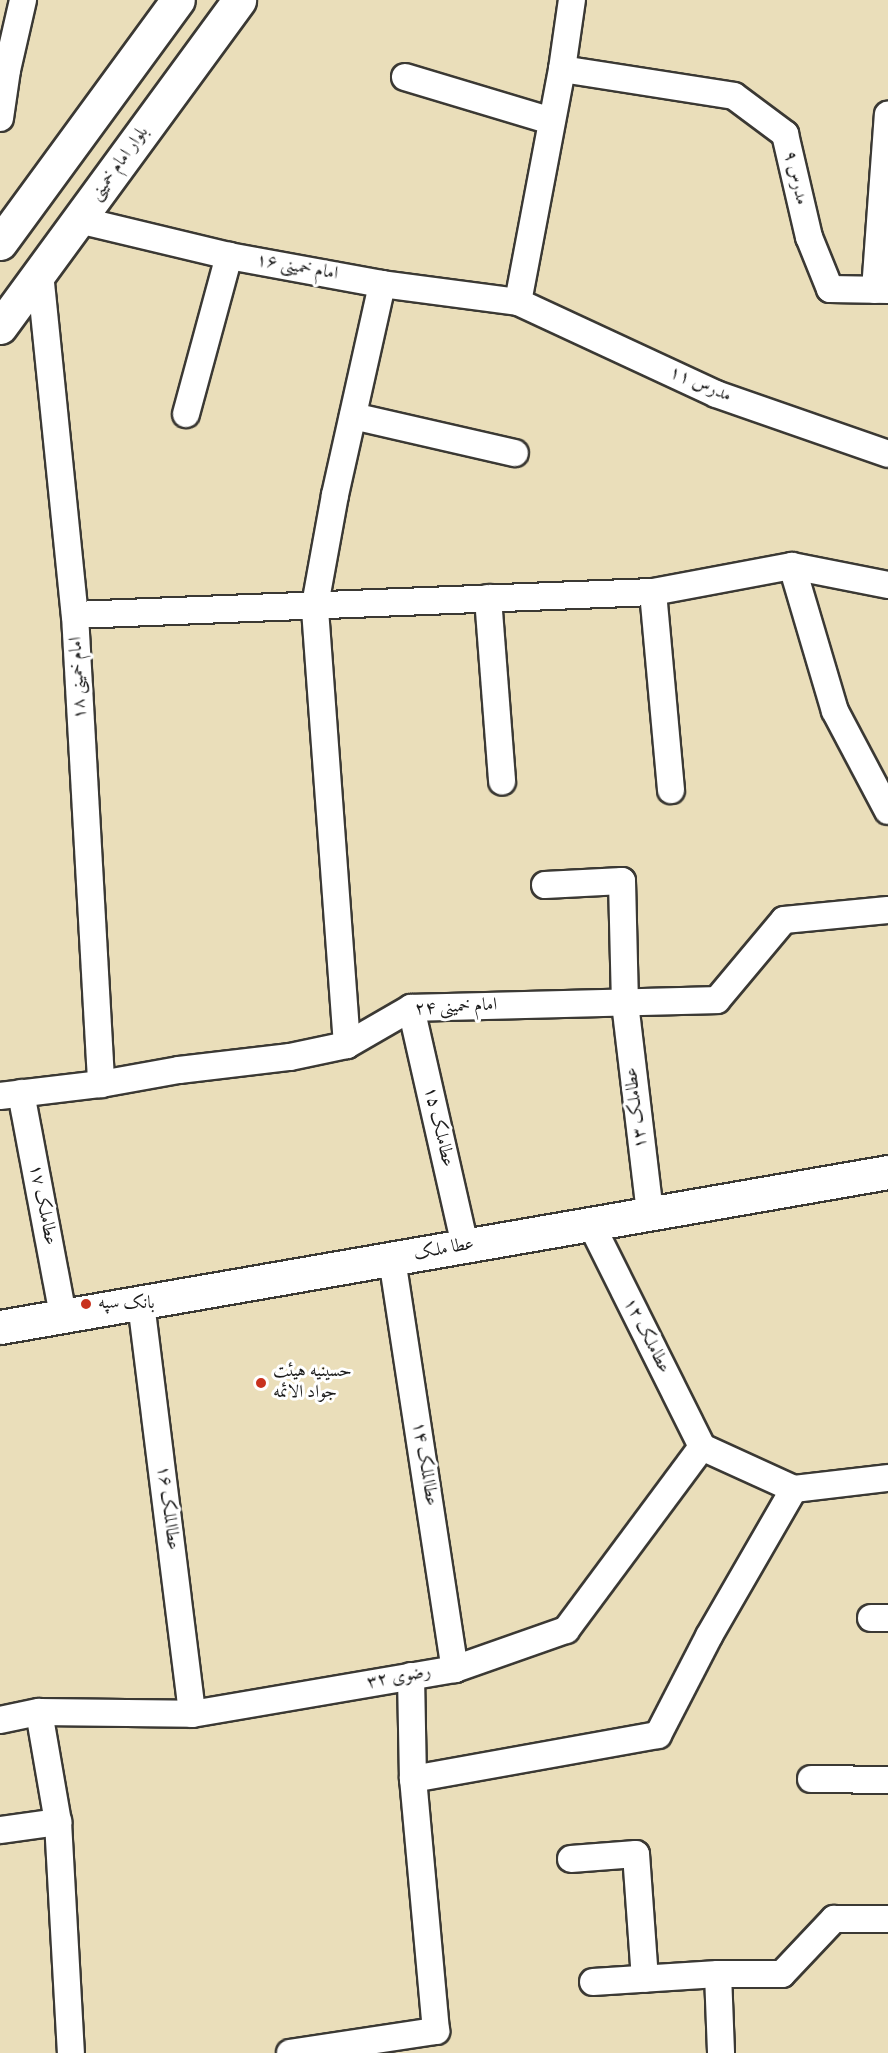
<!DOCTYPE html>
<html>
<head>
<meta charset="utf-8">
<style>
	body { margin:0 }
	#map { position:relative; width:888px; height:2053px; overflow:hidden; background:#eadeba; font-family:"IM FELL English",Amiri,serif }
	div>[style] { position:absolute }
	.roads { filter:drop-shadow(2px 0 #3b3934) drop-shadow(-2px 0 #3b3934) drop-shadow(0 2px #3b3934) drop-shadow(0 -2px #3b3934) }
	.minor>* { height:26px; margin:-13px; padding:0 13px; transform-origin:13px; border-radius:13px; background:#fff }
	.secondary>* { height:33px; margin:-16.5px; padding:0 16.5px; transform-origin:16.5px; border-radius:16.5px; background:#fff }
	.dots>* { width:16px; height:16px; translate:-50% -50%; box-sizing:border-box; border:3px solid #fff; border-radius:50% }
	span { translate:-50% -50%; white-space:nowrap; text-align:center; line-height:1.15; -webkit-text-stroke:6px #fff; paint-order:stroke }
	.street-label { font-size:18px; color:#1c1c1c }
	.poi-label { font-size:18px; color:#1c1c1c }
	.left { translate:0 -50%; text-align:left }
</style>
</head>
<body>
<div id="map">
	<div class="roads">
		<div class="minor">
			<i style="left:562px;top:69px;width:174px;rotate:8.9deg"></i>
			<i style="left:734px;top:96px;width:64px;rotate:36.7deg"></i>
			<i style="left:785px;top:134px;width:106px;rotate:76.9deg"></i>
			<i style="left:809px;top:237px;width:56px;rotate:68deg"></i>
			<i style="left:830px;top:289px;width:58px;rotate:1deg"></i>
			<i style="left:405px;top:77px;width:153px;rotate:16.7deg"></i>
			<i style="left:0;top:118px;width:49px;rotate:-81.7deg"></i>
			<i style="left:7px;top:70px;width:72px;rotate:-77.1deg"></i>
			<i style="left:79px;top:220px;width:154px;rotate:13.5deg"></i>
			<i style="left:229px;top:256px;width:156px;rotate:10.4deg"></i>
			<i style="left:382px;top:284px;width:137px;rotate:7.5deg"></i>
			<i style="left:518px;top:302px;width:218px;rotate:24.9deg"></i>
			<i style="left:716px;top:394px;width:182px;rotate:19.2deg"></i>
			<i style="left:40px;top:273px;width:344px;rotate:84.2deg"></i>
			<i style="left:75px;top:615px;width:470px;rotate:86.8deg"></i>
			<i style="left:875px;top:290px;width:176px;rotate:-85.8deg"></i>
			<i style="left:518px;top:302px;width:237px;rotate:-79.3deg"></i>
			<i style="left:562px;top:69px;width:70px;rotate:-81.8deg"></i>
			<i style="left:186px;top:414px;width:164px;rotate:-74.8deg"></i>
			<i style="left:353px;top:416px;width:166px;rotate:12.9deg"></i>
			<i style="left:792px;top:566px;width:151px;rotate:73.5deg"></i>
			<i style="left:835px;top:711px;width:113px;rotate:62.1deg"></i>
			<i style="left:653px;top:592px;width:199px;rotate:84.8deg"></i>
			<i style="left:488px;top:598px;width:184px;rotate:85.6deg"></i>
			<i style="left:75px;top:615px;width:578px;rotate:-2.28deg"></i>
			<i style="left:653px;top:592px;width:141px;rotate:-10.6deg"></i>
			<i style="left:792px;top:566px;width:98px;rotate:11.2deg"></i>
			<i style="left:545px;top:885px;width:77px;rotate:-3deg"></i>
			<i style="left:622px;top:881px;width:122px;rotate:88.6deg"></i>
			<i style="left:625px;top:1003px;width:212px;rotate:83.2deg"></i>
			<i style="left:411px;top:1008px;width:244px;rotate:77.2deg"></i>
			<i style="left:347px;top:1045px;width:441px;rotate:-94.2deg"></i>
			<i style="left:315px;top:605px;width:112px;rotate:-79.7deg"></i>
			<i style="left:335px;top:495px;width:216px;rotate:-77.4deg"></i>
			<i style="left:21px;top:1093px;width:227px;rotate:79.3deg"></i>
			<i style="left:0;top:1096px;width:102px;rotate:-6.8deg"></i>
			<i style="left:101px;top:1084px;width:79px;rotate:-10.2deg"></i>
			<i style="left:179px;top:1070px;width:112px;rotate:-6.7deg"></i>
			<i style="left:290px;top:1057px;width:58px;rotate:-11.9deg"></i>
			<i style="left:347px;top:1045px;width:74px;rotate:-30deg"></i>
			<i style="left:411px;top:1008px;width:306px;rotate:-1.5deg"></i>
			<i style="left:717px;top:1000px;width:104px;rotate:-50.1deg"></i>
			<i style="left:784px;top:920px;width:104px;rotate:-5.5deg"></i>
			<i style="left:591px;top:1224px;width:249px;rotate:63.5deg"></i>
			<i style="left:392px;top:1259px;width:415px;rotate:81.3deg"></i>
			<i style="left:141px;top:1303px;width:414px;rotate:82.9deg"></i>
			<i style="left:794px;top:1489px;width:95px;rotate:-6.7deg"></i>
			<i style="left:871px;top:1618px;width:17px"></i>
			<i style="left:411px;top:1676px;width:103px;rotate:88.9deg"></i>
			<i style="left:413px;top:1779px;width:249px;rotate:-10.2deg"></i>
			<i style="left:658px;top:1735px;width:111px;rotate:-62.7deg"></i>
			<i style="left:709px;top:1636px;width:170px;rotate:-60deg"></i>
			<i style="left:794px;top:1489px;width:101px;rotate:-155.5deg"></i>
			<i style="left:39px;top:1712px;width:112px;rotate:80.2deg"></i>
			<i style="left:58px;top:1822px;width:231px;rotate:86.8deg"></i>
			<i style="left:0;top:1720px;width:40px;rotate:-12deg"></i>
			<i style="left:39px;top:1712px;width:153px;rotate:0.7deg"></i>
			<i style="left:192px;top:1714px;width:267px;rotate:-9.7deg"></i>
			<i style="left:455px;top:1669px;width:118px;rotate:-19.4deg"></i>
			<i style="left:566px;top:1630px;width:228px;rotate:-53.4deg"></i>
			<i style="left:811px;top:1779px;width:77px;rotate:0.7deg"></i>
			<i style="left:0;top:1830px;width:59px;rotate:-7.9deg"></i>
			<i style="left:571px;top:1859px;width:65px;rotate:-4.4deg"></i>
			<i style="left:636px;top:1854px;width:125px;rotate:85.9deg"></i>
			<i style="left:718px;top:1974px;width:79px;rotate:87.8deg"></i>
			<i style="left:593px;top:1982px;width:125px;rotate:-3.7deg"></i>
			<i style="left:718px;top:1974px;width:64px"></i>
			<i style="left:782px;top:1974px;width:76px;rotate:-46.6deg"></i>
			<i style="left:834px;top:1919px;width:54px"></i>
			<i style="left:290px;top:2053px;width:148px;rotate:-8.6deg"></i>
			<i style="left:436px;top:2031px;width:253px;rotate:-95.2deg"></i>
		</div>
		<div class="secondary">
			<i style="left:0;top:243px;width:301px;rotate:-53.8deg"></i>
			<i style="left:0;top:327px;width:405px;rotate:-53.8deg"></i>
			<i style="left:0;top:1327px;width:901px;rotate:-9.9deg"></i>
		</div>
	</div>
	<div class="dots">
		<i style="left:86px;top:1304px;background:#c8321e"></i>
		<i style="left:261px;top:1383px;background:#c8321e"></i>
	</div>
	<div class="street-label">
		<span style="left:120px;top:164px;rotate:-54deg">بلوار امام خمینی</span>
		<span style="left:795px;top:178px;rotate:77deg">مدرس ۹</span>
		<span style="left:297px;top:268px;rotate:10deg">امام خمینی ۱۶</span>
		<span style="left:700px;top:385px;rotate:23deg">مدرس ۱۱</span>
		<span style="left:79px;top:678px;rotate:-93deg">امام خمینی ۱۸</span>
		<span style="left:456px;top:1008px;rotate:-3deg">امام خمینی ۲۴</span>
		<span style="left:637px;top:1108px;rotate:-97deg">عطاملک ۱۳</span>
		<span style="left:438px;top:1127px;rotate:77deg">عطاملک ۱۵</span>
		<span style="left:42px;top:1205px;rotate:79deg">عطاملک ۱۷</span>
		<span style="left:444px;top:1250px;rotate:-10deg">عطا ملک</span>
		<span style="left:646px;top:1336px;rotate:63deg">عطاملک ۱۲</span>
		<span style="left:424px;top:1464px;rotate:81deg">عطاالملک ۱۴</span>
		<span style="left:167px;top:1508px;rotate:83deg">عطاالملک ۱۶</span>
		<span style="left:399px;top:1678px;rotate:-10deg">رضوی ۳۲</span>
	</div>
	<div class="poi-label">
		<span class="left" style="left:98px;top:1304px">بانک سپه</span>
		<span class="left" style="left:273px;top:1383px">حسینیه هیئت<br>جواد الائمه</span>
	</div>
</div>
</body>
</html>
